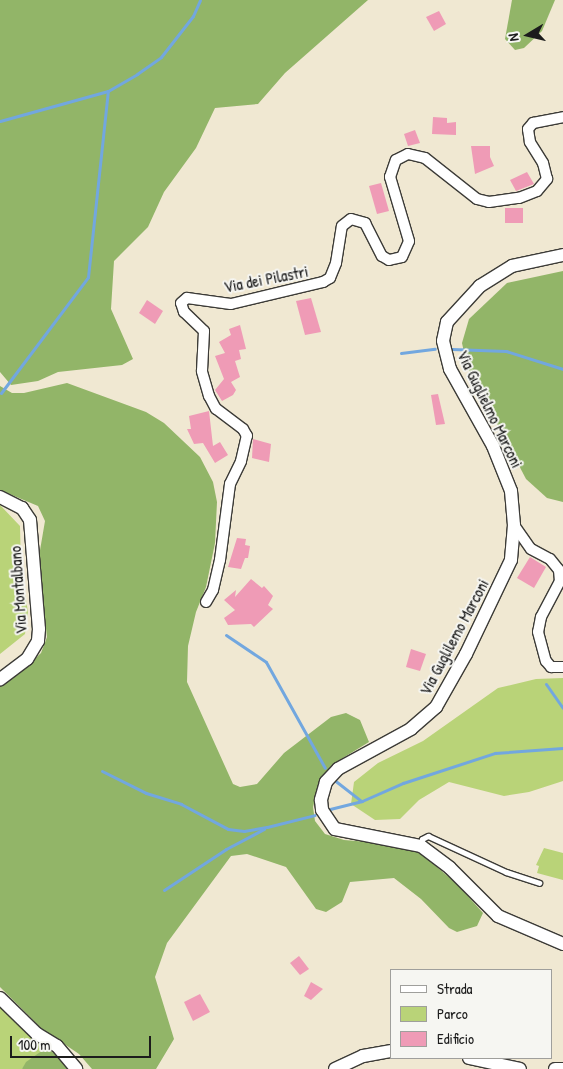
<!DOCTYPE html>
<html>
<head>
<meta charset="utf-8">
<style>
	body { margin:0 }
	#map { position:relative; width:563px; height:1069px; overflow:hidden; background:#f0e8d2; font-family:"Patrick Hand",sans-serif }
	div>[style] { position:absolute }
	.green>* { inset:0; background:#b9d378 }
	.forest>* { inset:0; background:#92b568 }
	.stream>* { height:3px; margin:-1.5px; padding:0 1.5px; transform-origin:1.5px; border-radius:1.5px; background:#72a7df }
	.building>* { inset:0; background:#ef9bb6 }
	.roads { filter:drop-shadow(1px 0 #3c3b37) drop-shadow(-1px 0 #3c3b37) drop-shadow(0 1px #3c3b37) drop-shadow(0 -1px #3c3b37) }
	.service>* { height:5px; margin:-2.5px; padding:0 2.5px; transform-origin:2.5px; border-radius:2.5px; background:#fff }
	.minor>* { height:10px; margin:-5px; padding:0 5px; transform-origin:5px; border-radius:5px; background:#fff }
	.tertiary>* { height:12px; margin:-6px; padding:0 6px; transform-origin:6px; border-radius:6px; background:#fff }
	span { translate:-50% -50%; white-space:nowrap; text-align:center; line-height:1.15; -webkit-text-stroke:4px #f6f6f2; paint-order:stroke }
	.street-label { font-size:16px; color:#1c1c1c }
	.legend { position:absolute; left:390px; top:969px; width:162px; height:90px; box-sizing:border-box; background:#f6f6f2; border:1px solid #9f9f9c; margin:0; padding:6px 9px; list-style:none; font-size:15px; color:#1c1c1c }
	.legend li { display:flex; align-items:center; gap:10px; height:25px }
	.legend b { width:25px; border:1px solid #9f9f9c }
	.north { position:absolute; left:503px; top:10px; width:50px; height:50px; -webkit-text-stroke:4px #f6f6f2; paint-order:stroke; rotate:261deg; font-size:14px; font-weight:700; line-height:20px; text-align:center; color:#1c1c1c }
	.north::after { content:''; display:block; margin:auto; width:18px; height:22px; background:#1c1c1c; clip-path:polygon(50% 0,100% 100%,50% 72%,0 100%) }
	.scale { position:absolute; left:10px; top:1036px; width:141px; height:22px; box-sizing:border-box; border:2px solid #1c1c1c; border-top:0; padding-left:6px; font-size:15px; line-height:18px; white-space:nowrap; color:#1c1c1c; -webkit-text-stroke:4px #f6f6f2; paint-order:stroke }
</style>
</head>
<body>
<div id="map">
	<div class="green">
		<i style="clip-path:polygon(0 505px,20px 526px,21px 569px,28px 612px,25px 634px,0 654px)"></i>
		<i style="clip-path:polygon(563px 678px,563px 781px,529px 792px,504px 796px,449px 782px,419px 800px,400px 819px,375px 820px,351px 804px,354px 782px,378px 763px,423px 741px,498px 688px,536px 679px)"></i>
		<i style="clip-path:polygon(544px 848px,563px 853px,563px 880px,537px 873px,539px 866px,536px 865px)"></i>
		<i style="clip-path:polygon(0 1007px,45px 1049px,22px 1069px,0 1069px)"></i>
	</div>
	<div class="forest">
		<i style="clip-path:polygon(0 0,368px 0,285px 73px,258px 104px,215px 108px,196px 148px,164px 192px,148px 227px,114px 261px,111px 309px,133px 359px,122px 365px,58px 372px,38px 381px,11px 385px,0 372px)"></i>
		<i style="clip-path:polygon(512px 0,555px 0,542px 31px,524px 48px,515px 50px,505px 39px)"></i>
		<i style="clip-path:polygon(563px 271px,563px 502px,547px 498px,526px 479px,467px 366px,462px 343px,469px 319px,507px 283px)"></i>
		<i style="clip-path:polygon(67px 383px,146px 412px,164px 423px,200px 457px,213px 482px,217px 502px,215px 543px,206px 587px,196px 612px,188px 646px,187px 682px,233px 784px,240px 787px,257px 784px,284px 753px,331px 717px,346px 713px,360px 720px,369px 742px,333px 764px,320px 780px,313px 807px,315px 821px,325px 834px,344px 840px,380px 843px,418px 851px,457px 884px,483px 913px,477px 926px,457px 932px,449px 928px,421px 899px,394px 878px,350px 882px,342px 902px,326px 912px,316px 909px,286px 867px,247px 854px,231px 856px,167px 943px,155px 977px,174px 1039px,156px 1069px,92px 1069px,79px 1054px,42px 1029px,0 987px,0 685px,19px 674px,41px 653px,47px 637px,38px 562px,45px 521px,38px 506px,0 490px,0 386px,12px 393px,24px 393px)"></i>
		<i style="clip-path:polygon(46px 1048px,63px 1059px,74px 1069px,22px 1069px,26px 1062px)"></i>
	</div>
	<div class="stream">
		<i style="left:0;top:121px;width:112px;rotate:-15.5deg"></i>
		<i style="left:108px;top:91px;width:34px;rotate:-30deg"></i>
		<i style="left:137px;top:74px;width:29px;rotate:-35deg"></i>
		<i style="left:161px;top:57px;width:52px;rotate:-52deg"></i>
		<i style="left:193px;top:16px;width:17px;rotate:-66deg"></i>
		<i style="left:452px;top:349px;width:54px;rotate:2.1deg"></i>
		<i style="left:506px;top:351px;width:60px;rotate:17.5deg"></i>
		<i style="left:401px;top:353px;width:34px;rotate:-7deg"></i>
		<i style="left:1px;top:393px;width:145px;rotate:-53.1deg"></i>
		<i style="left:88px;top:277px;width:187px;rotate:-83.9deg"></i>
		<i style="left:226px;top:635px;width:48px;rotate:34deg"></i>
		<i style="left:266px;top:662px;width:121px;rotate:60.9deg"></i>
		<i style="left:546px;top:684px;width:29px;rotate:55deg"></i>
		<i style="left:102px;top:771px;width:49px;rotate:26.6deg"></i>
		<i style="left:146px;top:793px;width:37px;rotate:17deg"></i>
		<i style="left:181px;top:804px;width:53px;rotate:28deg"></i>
		<i style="left:228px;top:829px;width:16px;rotate:7deg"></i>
		<i style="left:244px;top:831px;width:23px;rotate:-10deg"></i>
		<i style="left:267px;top:827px;width:49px;rotate:-14deg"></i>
		<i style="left:333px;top:779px;width:36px;rotate:38deg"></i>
		<i style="left:330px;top:809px;width:33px;rotate:-14deg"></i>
		<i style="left:362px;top:801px;width:45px;rotate:-23.7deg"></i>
		<i style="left:403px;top:783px;width:97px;rotate:-18.1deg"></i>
		<i style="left:495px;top:753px;width:68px;rotate:-4.2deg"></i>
		<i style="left:164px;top:890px;width:74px;rotate:-33.5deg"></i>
		<i style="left:226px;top:849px;width:43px;rotate:-27.8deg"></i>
	</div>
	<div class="building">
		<i style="clip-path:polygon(439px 11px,446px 24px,434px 31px,426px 17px)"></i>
		<i style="clip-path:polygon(433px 117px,447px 118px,447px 123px,456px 122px,456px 135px,432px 134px)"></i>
		<i style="clip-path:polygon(415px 130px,420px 143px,408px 146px,404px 134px)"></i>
		<i style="clip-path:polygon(471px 146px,490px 146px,490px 157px,494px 166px,475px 174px)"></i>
		<i style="clip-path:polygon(527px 172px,534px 184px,516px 191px,510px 180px)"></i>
		<i style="clip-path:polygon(381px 183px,389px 211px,377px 214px,369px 186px)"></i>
		<i style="clip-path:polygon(505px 208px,523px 208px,523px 223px,505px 223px)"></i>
		<i style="clip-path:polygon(311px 298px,321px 332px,305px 335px,296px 301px)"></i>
		<i style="clip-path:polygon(147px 300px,163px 311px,155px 324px,139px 313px)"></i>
		<i style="clip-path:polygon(240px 325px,246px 349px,239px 350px,241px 359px,235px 361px,240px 377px,231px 382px,236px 390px,233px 395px,222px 401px,215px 390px,224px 379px,215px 356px,225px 353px,219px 342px,231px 335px,229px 329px)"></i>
		<i style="clip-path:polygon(438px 394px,445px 424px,436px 425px,431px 395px)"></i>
		<i style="clip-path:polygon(209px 411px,213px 446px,220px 442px,228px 455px,215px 463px,203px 443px,194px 444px,187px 429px,191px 429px,189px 416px)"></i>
		<i style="clip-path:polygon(253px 439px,271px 444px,269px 462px,252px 458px)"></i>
		<i style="clip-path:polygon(237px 538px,246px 539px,245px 545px,250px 546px,248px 558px,245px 558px,241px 569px,228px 567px)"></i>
		<i style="clip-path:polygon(530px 557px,546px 567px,534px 588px,517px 578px)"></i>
		<i style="clip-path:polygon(251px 579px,262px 588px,264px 586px,273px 596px,268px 605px,273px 609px,254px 627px,251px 624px,228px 625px,224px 618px,235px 610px,224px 600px,236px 590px,235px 597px)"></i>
		<i style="clip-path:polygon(411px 649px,426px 654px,420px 671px,406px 667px)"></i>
		<i style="clip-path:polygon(299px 956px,309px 969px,300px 975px,290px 963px)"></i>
		<i style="clip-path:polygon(311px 982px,323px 989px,311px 1000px,304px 996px)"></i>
		<i style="clip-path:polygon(200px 994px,210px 1012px,193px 1021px,184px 1002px)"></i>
	</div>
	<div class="roads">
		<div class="service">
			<i style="left:421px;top:846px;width:7px;rotate:-82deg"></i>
			<i style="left:422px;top:839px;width:7px;rotate:-27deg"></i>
			<i style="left:428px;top:836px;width:86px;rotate:24.8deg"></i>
			<i style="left:506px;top:872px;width:35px;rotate:18deg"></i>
		</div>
		<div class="minor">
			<i style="left:514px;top:525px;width:29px;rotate:55deg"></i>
			<i style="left:531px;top:549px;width:21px;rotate:28deg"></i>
			<i style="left:550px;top:559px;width:14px;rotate:51deg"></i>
			<i style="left:559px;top:570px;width:11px;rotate:85deg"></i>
			<i style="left:560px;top:581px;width:41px;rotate:117.8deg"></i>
			<i style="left:541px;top:617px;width:15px;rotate:101deg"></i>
			<i style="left:538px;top:632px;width:30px;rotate:75deg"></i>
			<i style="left:546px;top:661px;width:8px;rotate:50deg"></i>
			<i style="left:551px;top:667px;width:12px"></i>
			<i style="left:206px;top:602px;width:14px;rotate:-60deg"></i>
			<i style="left:213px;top:590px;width:31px;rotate:-77deg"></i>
			<i style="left:220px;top:560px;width:77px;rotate:-82.5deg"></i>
			<i style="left:230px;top:484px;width:25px;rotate:-64deg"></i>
			<i style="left:241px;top:461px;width:26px;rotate:-77deg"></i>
			<i style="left:247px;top:436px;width:8px;rotate:-120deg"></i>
			<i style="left:243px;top:429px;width:34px;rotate:-143deg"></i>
			<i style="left:216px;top:409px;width:15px;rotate:-118deg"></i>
			<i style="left:209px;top:396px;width:26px;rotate:-106deg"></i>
			<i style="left:202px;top:371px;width:40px;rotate:-87.1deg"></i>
			<i style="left:204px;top:331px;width:28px;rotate:-136deg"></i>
			<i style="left:184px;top:312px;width:9px;rotate:-108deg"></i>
			<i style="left:181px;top:303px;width:8px;rotate:-40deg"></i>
			<i style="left:187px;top:298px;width:44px;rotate:7.8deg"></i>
			<i style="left:231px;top:304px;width:95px;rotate:-13.4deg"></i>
			<i style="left:323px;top:282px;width:8px;rotate:-30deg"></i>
			<i style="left:330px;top:278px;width:16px;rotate:-68deg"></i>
			<i style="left:336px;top:263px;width:37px;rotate:-81deg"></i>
			<i style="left:342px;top:226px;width:11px;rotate:-38deg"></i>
			<i style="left:351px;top:219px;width:15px;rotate:16deg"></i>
			<i style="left:365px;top:223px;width:37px;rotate:63deg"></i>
			<i style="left:382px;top:256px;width:8px;rotate:30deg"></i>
			<i style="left:389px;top:260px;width:13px;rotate:-13deg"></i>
			<i style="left:402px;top:257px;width:17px;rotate:-66deg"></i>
			<i style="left:409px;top:241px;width:67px;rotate:-106.5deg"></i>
			<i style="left:390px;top:177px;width:18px;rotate:-71deg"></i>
			<i style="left:396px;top:160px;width:13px;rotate:-27deg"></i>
			<i style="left:408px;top:154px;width:17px;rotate:13deg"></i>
			<i style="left:425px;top:158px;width:66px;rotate:38.3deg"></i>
			<i style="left:477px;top:199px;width:12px;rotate:14deg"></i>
			<i style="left:489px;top:202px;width:30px;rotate:-8deg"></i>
			<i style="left:519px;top:198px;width:19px;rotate:-21deg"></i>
			<i style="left:537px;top:191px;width:16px;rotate:-50deg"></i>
			<i style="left:547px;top:179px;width:16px;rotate:-104deg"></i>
			<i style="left:543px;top:163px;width:25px;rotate:-122deg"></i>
			<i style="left:530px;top:142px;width:13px;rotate:-99deg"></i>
			<i style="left:528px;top:129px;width:8px;rotate:-50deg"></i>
			<i style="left:533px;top:123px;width:31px;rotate:-11deg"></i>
		</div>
		<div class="tertiary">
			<i style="left:563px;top:255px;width:52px;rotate:167.8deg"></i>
			<i style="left:512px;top:266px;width:38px;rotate:148deg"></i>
			<i style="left:480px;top:286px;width:49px;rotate:132.5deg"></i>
			<i style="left:447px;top:322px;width:19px;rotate:102deg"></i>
			<i style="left:443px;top:341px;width:29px;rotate:76deg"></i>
			<i style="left:450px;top:369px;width:88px;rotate:60.8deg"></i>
			<i style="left:493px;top:446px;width:48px;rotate:68.2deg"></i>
			<i style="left:511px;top:491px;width:34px;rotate:85deg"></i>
			<i style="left:514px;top:525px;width:35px;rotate:95deg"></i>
			<i style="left:511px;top:560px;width:104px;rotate:115.6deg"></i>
			<i style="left:466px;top:654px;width:61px;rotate:119.5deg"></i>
			<i style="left:436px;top:707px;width:33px;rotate:139deg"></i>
			<i style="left:411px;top:729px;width:83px;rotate:151.3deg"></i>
			<i style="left:338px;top:769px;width:18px;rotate:133deg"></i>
			<i style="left:326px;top:782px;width:19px;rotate:106deg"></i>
			<i style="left:321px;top:800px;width:10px;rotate:84deg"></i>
			<i style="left:322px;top:810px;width:23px;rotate:56deg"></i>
			<i style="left:335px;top:829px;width:88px;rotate:11.2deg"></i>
			<i style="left:421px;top:846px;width:36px;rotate:37deg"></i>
			<i style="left:450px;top:868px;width:68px;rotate:45deg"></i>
			<i style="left:498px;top:916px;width:71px;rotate:23.3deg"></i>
			<i style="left:0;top:497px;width:25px;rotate:27deg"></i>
			<i style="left:22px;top:508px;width:14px;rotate:56deg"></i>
			<i style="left:30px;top:520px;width:109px;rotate:85.3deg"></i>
			<i style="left:39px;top:629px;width:12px;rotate:95deg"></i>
			<i style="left:38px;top:641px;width:21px;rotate:121deg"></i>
			<i style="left:27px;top:659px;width:34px;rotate:143deg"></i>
			<i style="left:0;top:998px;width:52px;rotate:44.2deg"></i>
			<i style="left:37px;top:1034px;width:23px;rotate:31deg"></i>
			<i style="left:57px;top:1046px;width:30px;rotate:50deg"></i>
			<i style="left:469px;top:1058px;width:52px;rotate:12.2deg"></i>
			<i style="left:335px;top:1069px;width:31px;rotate:-25deg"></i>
			<i style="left:363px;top:1056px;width:29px;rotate:-10deg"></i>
			<i style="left:555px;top:1069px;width:8px"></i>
		</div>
	</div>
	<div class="street-label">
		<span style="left:266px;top:279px;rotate:-11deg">Via dei Pilastri</span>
		<span style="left:490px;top:409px;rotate:64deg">Via Guglielmo Marconi</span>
		<span style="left:18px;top:590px;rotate:-94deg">Via Montalbano</span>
		<span style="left:454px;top:637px;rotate:-62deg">Via Guglilemo Marconi</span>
	</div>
	<ul class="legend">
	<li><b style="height:6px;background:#fff"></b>Strada</li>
	<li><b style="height:14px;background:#b9d378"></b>Parco</li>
	<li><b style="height:14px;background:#ef9bb6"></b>Edificio</li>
	</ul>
	<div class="north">N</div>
	<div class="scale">100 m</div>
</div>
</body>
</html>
